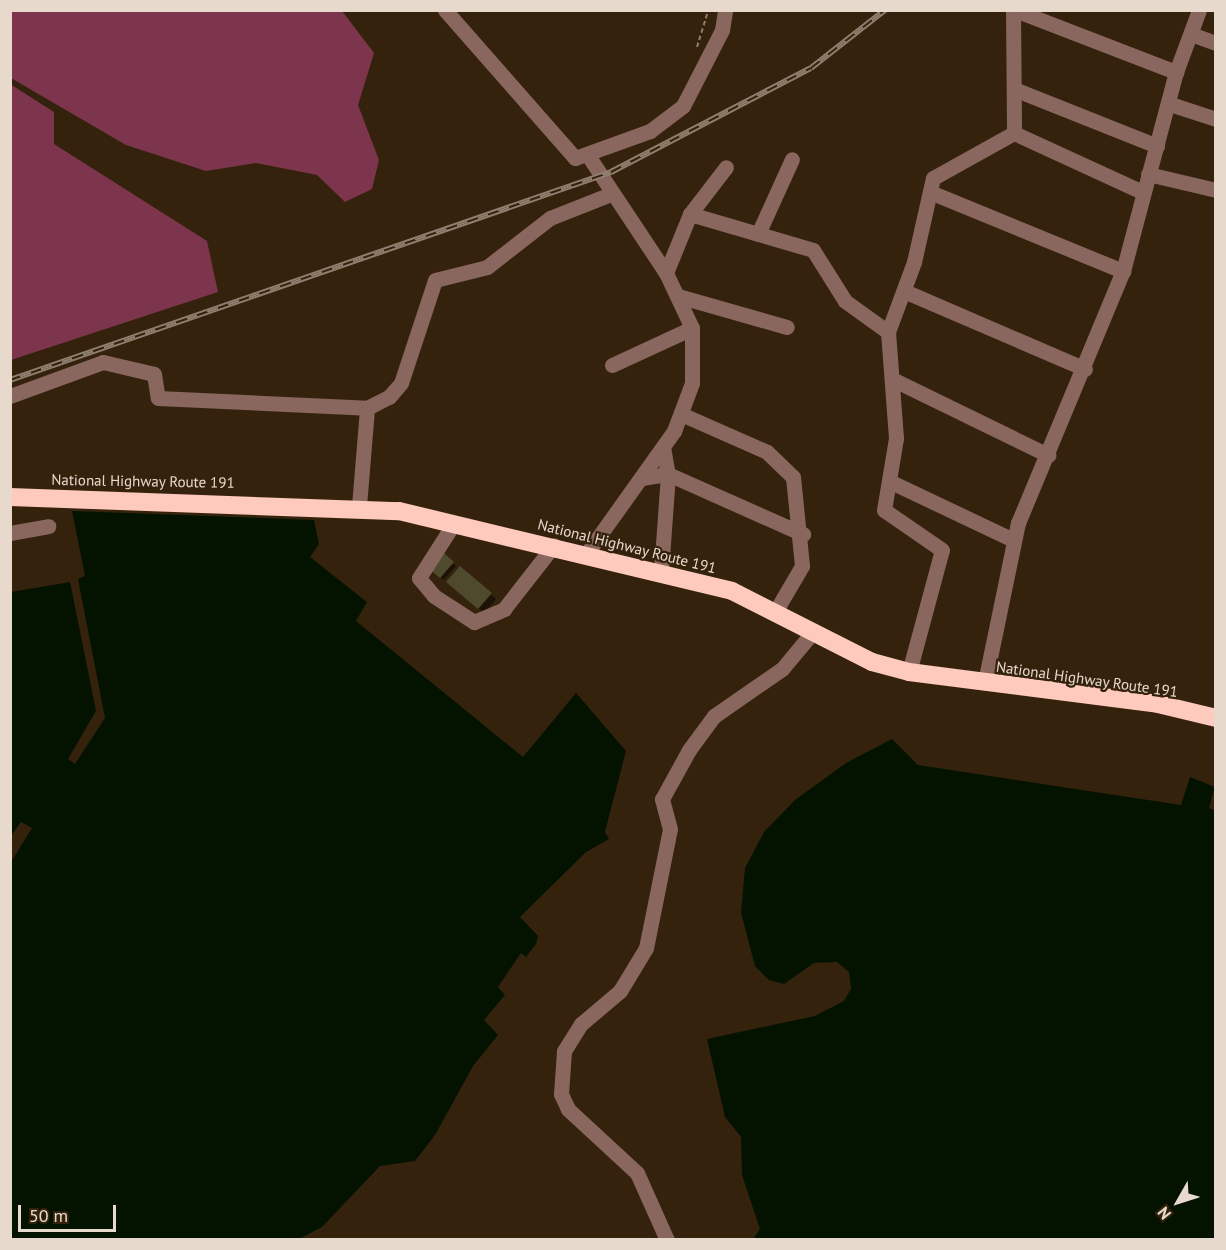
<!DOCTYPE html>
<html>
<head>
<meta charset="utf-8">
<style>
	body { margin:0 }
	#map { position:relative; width:1226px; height:1250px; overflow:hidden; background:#35220d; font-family:"PT Sans",sans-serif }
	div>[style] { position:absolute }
	.forest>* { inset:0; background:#7c354c }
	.water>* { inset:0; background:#041300 }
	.shadow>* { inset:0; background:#0007 }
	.building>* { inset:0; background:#4f4a2e }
	.path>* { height:2px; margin-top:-1px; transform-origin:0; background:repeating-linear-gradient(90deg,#8f7f6e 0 4.5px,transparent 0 7.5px) }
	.minor>* { height:15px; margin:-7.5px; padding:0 7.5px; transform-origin:7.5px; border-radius:7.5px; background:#89675e }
	.highway>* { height:18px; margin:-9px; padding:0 9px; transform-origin:9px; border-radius:9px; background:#fecabd }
	.rail>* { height:6px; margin-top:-3px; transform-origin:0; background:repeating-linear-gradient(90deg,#35220d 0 11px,#8f7f6e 0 22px); box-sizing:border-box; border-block:2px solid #8f7f6e }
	span { translate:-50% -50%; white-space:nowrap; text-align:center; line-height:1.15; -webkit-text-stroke:4.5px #35220d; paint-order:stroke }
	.street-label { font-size:15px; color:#e7dacd }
	.frame { position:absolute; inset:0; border:12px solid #e7dacd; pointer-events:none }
	.north { position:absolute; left:1148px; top:1172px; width:60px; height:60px; -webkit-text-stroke:4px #35220d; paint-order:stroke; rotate:231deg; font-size:16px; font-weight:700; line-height:24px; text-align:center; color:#e7dacd }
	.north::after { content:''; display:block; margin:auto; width:21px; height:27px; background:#e7dacd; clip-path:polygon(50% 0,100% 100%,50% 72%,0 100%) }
	.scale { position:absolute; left:18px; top:1205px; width:98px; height:27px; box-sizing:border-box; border:3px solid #e7dacd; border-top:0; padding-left:8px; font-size:18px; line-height:21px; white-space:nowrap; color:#e7dacd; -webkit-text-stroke:4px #35220d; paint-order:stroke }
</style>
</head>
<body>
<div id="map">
	<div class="forest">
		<i style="clip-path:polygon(10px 11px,342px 11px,374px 53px,358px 105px,379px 160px,372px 189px,345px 202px,317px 175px,256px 163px,206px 171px,126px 145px,11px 78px)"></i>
		<i style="clip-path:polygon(10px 84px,54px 112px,54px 144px,207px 241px,218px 292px,11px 360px)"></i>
	</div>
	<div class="water">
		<i style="clip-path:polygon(72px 511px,314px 520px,319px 544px,310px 557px,367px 602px,356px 621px,523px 757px,576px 693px,626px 751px,605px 832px,609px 839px,586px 852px,520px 917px,538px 936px,536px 944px,526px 957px,521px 953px,498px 987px,505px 995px,484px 1020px,498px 1035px,473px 1066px,435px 1135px,415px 1161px,380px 1166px,322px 1227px,299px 1239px,11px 1239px,11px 862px,32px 828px,21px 822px,11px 836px,11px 592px,70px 582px,96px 711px,68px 759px,75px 764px,105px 718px,78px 579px,85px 576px)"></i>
		<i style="clip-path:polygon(892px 739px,918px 765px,1181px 805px,1190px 777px,1215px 787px,1209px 808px,1216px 811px,1215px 1239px,754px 1238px,760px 1229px,742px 1175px,741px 1137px,725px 1117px,707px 1039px,815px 1016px,844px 1001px,851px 989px,849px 972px,837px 962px,814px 963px,784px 984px,769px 980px,755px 966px,741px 913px,745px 868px,764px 832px,795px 800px,846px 763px)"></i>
	</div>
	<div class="shadow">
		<i style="clip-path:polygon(444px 555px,456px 566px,444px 580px,431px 569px)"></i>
		<i style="clip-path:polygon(460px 568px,496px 599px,484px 613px,453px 586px)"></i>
	</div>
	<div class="building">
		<i style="clip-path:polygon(444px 553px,454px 562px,440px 578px,429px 569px)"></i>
		<i style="clip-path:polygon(460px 566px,492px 593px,478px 609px,446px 582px)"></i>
	</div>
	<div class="path">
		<i style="left:697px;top:47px;width:39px;rotate:-73deg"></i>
	</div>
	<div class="minor">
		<i style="left:445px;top:10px;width:197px;rotate:48.7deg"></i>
		<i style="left:575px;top:158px;width:80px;rotate:-19.8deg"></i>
		<i style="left:650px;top:131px;width:41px;rotate:-37.1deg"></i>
		<i style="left:683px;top:106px;width:85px;rotate:-62.8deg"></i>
		<i style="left:722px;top:30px;width:20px;rotate:-81deg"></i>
		<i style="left:1013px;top:10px;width:123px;rotate:89.5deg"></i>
		<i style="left:1015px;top:10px;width:173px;rotate:21.1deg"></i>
		<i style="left:1191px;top:34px;width:27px;rotate:20deg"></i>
		<i style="left:1014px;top:89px;width:154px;rotate:21.7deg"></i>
		<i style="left:1170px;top:104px;width:48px;rotate:18.1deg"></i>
		<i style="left:1014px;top:133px;width:141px;rotate:24.7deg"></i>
		<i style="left:1148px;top:174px;width:70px;rotate:13.2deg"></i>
		<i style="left:930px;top:192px;width:209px;rotate:22.3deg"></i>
		<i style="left:690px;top:214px;width:59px;rotate:-52.5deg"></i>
		<i style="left:758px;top:234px;width:82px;rotate:-65.6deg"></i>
		<i style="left:666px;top:273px;width:64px;rotate:-67.9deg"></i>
		<i style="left:690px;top:214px;width:128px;rotate:16.3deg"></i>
		<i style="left:813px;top:250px;width:60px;rotate:57.9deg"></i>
		<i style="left:845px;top:301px;width:53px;rotate:35.8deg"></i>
		<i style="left:904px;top:291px;width:197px;rotate:23.3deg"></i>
		<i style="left:678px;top:296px;width:113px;rotate:15.9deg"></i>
		<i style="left:612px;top:365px;width:88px;rotate:-24.8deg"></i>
		<i style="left:892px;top:379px;width:174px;rotate:26deg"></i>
		<i style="left:10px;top:396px;width:99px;rotate:-20.1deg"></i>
		<i style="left:103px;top:362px;width:52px;rotate:13.2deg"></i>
		<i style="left:154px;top:374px;width:24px;rotate:81deg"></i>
		<i style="left:158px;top:398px;width:209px;rotate:2.7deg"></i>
		<i style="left:681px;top:414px;width:94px;rotate:23.8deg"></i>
		<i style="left:767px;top:452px;width:36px;rotate:44deg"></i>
		<i style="left:793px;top:477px;width:89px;rotate:84.2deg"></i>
		<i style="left:802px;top:566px;width:53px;rotate:120.4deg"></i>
		<i style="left:663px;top:447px;width:27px;rotate:80deg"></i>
		<i style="left:668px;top:474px;width:148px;rotate:24deg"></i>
		<i style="left:642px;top:478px;width:26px;rotate:-9deg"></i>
		<i style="left:668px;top:474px;width:98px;rotate:94.1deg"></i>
		<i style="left:889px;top:481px;width:137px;rotate:25.4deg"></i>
		<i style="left:359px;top:506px;width:98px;rotate:-85.3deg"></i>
		<i style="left:367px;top:408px;width:25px;rotate:-27deg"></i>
		<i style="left:389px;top:397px;width:18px;rotate:-49deg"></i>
		<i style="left:401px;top:383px;width:108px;rotate:-71.7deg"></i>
		<i style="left:435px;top:280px;width:54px;rotate:-14deg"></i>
		<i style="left:487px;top:267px;width:80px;rotate:-37.9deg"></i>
		<i style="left:550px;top:218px;width:66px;rotate:-21.5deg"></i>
		<i style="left:454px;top:523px;width:65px;rotate:122.5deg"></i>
		<i style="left:419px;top:578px;width:23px;rotate:50deg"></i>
		<i style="left:434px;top:596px;width:48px;rotate:33deg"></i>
		<i style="left:474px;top:622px;width:33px;rotate:-23deg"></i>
		<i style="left:504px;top:609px;width:81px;rotate:-52deg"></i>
		<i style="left:10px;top:533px;width:39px;rotate:-10deg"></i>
		<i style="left:587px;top:553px;width:150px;rotate:-54.5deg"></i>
		<i style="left:674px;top:431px;width:51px;rotate:-69.4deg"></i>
		<i style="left:692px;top:383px;width:55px;rotate:-90deg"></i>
		<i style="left:692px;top:328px;width:61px;rotate:-115.3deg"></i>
		<i style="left:666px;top:273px;width:139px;rotate:-123.6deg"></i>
		<i style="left:909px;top:672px;width:126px;rotate:-74.9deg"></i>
		<i style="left:942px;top:550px;width:70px;rotate:-145.4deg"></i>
		<i style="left:884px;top:510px;width:73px;rotate:-80.5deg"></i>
		<i style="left:896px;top:438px;width:106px;rotate:-94.3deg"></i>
		<i style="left:888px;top:332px;width:75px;rotate:-69.6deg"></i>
		<i style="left:914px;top:262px;width:86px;rotate:-77.3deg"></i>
		<i style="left:933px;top:178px;width:93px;rotate:-29.1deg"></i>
		<i style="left:985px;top:682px;width:162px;rotate:-78.3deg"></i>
		<i style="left:1018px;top:523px;width:273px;rotate:-67.4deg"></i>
		<i style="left:1123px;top:271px;width:206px;rotate:-75.1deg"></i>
		<i style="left:1176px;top:72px;width:66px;rotate:-69.6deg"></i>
		<i style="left:667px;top:1240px;width:73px;rotate:-114.1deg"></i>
		<i style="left:637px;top:1173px;width:94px;rotate:-137.2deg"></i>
		<i style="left:568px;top:1109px;width:17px;rotate:-115deg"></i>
		<i style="left:561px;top:1094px;width:43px;rotate:-86deg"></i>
		<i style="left:564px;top:1051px;width:32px;rotate:-58deg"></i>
		<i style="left:581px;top:1024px;width:51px;rotate:-40.2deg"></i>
		<i style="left:620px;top:991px;width:50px;rotate:-58.8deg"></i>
		<i style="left:646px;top:948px;width:121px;rotate:-78.6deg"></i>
		<i style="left:670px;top:829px;width:31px;rotate:-105deg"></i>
		<i style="left:662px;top:799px;width:56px;rotate:-61.1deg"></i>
		<i style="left:689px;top:750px;width:42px;rotate:-53.7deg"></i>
		<i style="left:714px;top:716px;width:83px;rotate:-34.7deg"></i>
		<i style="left:782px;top:669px;width:47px;rotate:-50.2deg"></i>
	</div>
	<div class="highway">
		<i style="left:10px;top:497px;width:389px;rotate:2.1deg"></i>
		<i style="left:399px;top:511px;width:342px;rotate:13.5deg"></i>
		<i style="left:732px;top:591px;width:157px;rotate:26.9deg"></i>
		<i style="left:872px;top:662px;width:38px;rotate:15deg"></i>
		<i style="left:909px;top:672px;width:251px;rotate:7.3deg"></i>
		<i style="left:1158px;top:704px;width:60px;rotate:13.6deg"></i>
	</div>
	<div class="rail">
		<i style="left:10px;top:380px;width:636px;rotate:-19.09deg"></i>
		<i style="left:611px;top:172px;width:225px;rotate:-27.5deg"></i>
		<i style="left:811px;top:68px;width:94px;rotate:-38.1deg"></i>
	</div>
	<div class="street-label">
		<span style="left:143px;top:481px;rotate:1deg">National Highway Route 191</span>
		<span style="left:627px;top:546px;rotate:14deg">National Highway Route 191</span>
		<span style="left:1087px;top:679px;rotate:8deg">National Highway Route 191</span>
	</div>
	<div class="frame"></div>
	<div class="north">N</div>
	<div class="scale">50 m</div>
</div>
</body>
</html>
